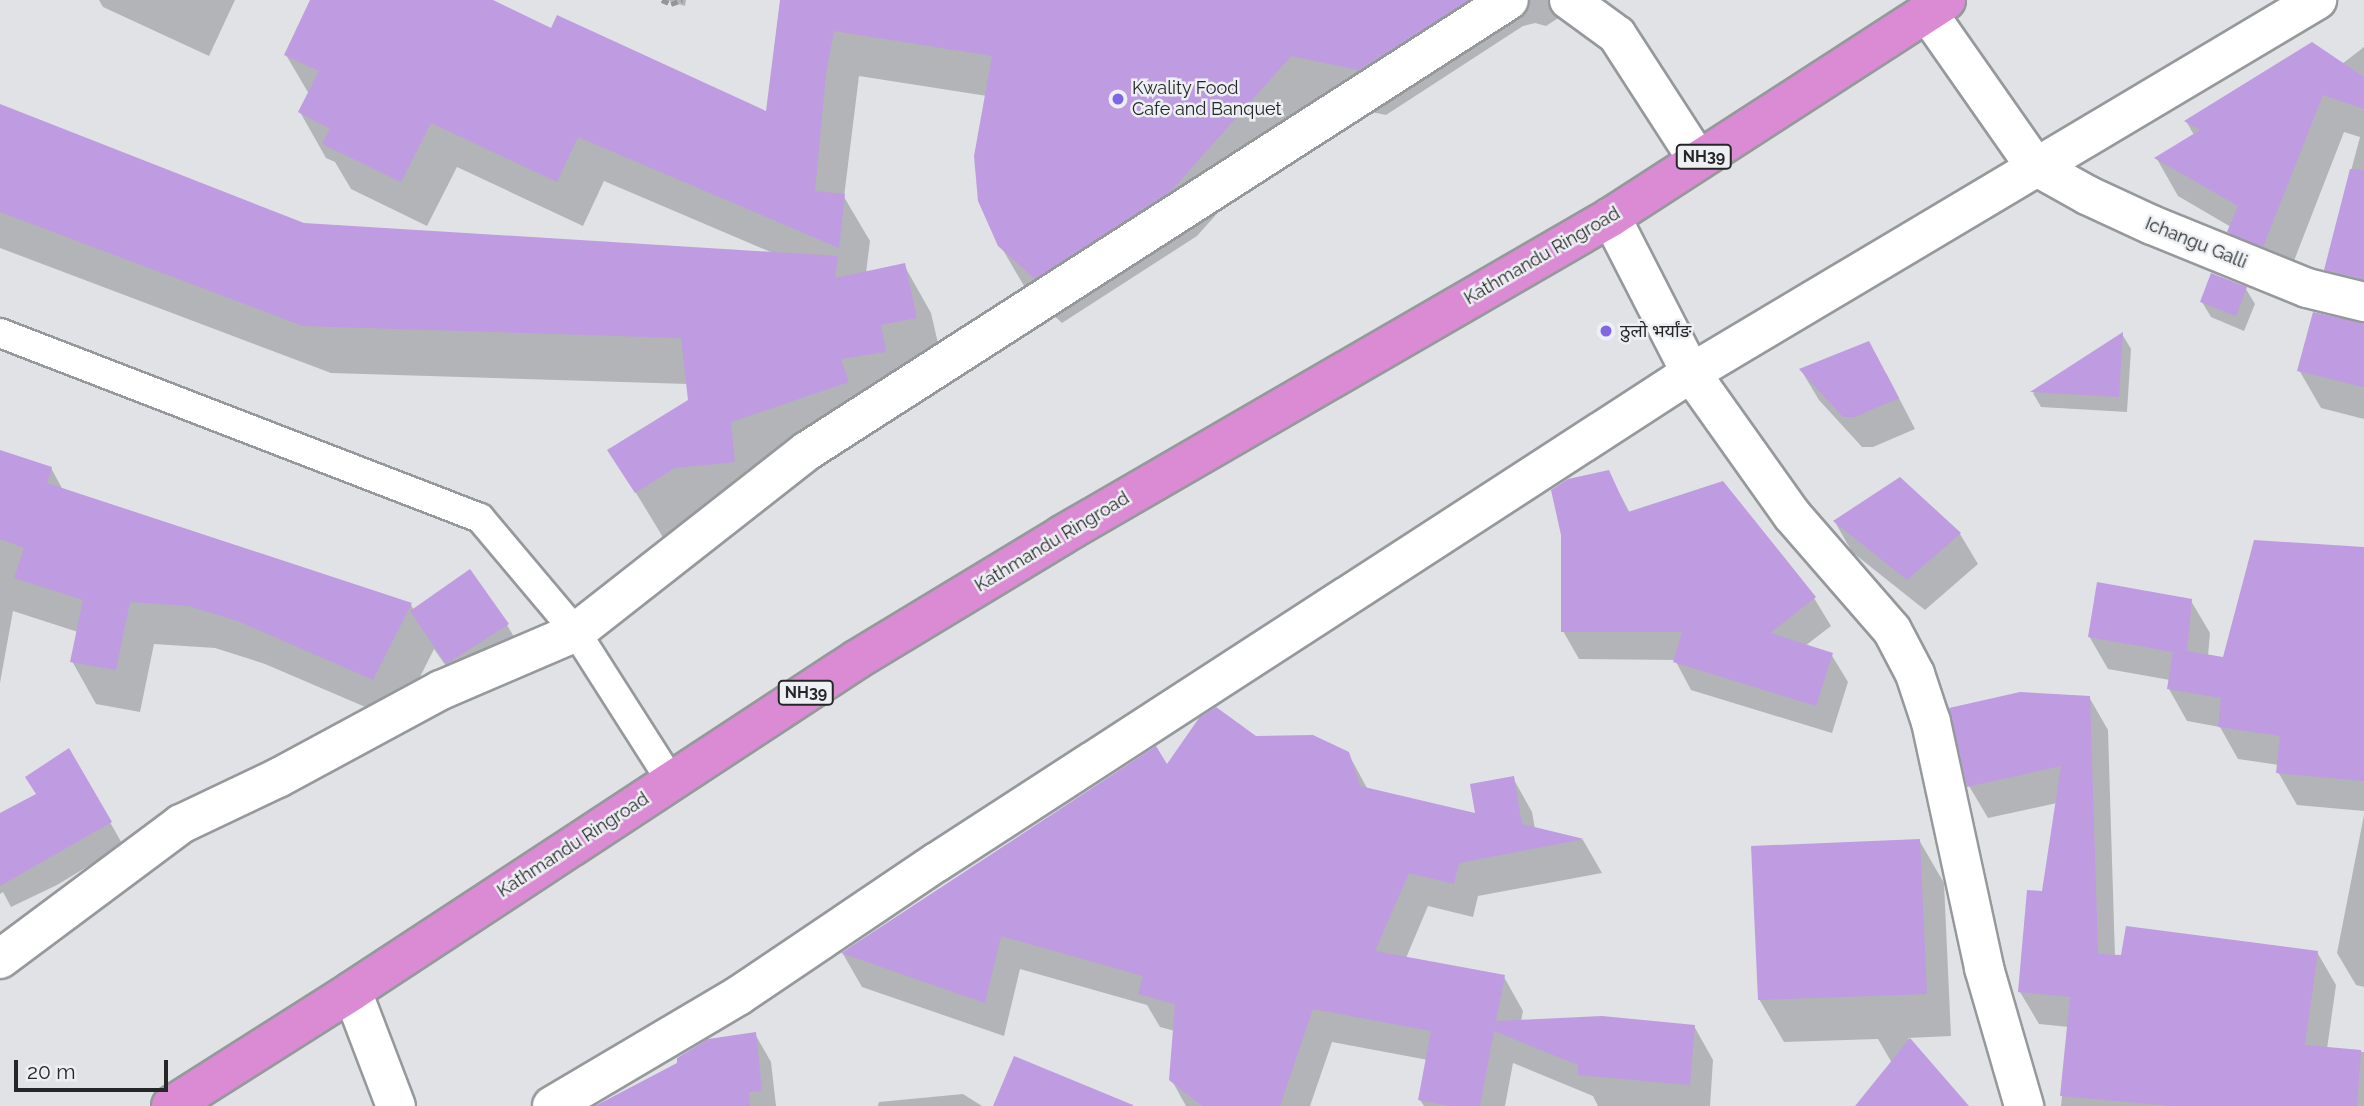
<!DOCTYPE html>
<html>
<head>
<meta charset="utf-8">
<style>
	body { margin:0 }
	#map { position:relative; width:2364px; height:1106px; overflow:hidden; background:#e0e2e6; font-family:Raleway,"Noto Sans Devanagari",sans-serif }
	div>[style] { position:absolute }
	.shadow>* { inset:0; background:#0003 }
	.building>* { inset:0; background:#bf9be1 }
	.path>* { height:4.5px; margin-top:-2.25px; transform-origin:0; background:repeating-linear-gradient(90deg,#939598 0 7px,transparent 0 10.5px) }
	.roads { filter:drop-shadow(2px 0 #96999c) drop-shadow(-2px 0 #96999c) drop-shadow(0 2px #96999c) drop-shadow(0 -2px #96999c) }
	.service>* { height:28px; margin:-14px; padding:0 14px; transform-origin:14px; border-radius:14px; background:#fff }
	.minor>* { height:38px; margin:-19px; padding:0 19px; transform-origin:19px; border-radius:19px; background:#fff }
	.trunk>* { height:38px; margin:-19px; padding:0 19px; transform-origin:19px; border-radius:19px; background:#da8bd4 }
	.dots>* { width:19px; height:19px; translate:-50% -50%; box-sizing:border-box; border:4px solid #edf0f3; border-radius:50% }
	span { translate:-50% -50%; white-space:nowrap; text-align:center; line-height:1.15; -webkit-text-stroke:5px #edf0f3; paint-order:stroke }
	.shield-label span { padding:2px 5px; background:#edf0f3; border:2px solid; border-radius:5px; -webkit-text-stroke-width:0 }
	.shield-label { font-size:16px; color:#252627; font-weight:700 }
	.poi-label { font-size:18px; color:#252627 }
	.left { translate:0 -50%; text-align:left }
	.street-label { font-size:18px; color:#252627 }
	.scale { position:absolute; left:14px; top:1060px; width:154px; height:32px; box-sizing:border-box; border:4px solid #252627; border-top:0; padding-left:9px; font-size:21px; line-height:24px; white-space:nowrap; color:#252627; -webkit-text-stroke:5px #edf0f3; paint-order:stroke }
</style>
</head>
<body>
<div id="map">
	<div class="shadow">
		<i style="clip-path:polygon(99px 0,235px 0,209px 56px,103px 7px)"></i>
		<i style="clip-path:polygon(312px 0,489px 0,551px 30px,767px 114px,782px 0,1586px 0,1546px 26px,1535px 23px,1523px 26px,1386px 115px,1318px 101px,1197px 236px,1062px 323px,1027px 291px,1000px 245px,987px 96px,859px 76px,844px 197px,870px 241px,866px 273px,904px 265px,931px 313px,943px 365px,664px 539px,610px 450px,689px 401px,688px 384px,331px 373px,0 248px,0 106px,304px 225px,773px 253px,604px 181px,583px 226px,457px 167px,427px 226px,351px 189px,335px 162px,326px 158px,300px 112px,309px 94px,286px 55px)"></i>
		<i style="clip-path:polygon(666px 0,686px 0,685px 6px)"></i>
		<i style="clip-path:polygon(2364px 47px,2364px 312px,2347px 307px,2325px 269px,2360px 137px,2344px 132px,2285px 284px,2251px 270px,2229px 232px,2231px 227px,2178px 196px,2157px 159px,2194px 135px,2186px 121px,2342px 64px)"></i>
		<i style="clip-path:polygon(2246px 289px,2255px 304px,2244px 331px,2211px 317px,2202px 302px)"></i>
		<i style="clip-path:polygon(2364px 324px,2364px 419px,2321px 408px,2299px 370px)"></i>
		<i style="clip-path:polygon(2122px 334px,2131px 349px,2127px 412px,2041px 407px,2033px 393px)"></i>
		<i style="clip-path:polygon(1801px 370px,1886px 373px,1915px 429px,1873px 447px,1862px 447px,1819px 400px)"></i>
		<i style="clip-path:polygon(0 451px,51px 468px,63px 490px,411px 605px,414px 610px,507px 625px,525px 655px,465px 693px,434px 649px,398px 721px,265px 664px,215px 648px,154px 644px,140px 712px,96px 704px,72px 661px,78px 632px,13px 611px,0 683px)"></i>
		<i style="clip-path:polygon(1608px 472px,1630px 513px,1814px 598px,1831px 626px,1805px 646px,1831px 654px,1848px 682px,1832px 733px,1691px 690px,1675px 660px,1579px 659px,1563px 631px)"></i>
		<i style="clip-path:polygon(1835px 522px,1960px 534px,1978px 564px,1925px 610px,1852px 552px)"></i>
		<i style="clip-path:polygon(2364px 549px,2364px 811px,2297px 805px,2278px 772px,2279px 765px,2238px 759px,2220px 727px,2187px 721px,2169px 689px,2170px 680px,2108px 669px,2089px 636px,2191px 601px,2210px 633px,2208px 656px,2225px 659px)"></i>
		<i style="clip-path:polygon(2089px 697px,2108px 730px,2115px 957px,2317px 952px,2336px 985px,2327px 1049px,2364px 1052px,2364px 1106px,2061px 1106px,2069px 1027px,2039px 1024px,2020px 992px,2043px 893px,2057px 803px,1988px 818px,1969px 786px)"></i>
		<i style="clip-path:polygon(1255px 738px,1348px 753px,1368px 790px,1477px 815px,1513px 778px,1532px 812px,1535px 829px,1583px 840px,1602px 873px,1478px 896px,1473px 917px,1428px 906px,1406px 958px,1504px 977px,1523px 1011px,1521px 1021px,1694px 1026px,1713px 1060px,1710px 1106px,1598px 1106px,1593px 1096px,1513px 1063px,1505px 1106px,1424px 1106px,1420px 1100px,1428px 1060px,1332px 1042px,1310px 1106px,1186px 1106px,1171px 1079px,1175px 1031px,1160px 1027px,1147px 1005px,1020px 969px,1004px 1036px,862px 987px,843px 954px,1155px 749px,1167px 768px)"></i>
		<i style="clip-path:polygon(69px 751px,123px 845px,57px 885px,11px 907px,3px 892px,0 894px,0 815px,38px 796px)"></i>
		<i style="clip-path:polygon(2364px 815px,2364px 987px,2356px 985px,2337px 953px)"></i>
		<i style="clip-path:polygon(1919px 840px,1944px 883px,1951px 1036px,1908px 1038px,1967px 1106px,1857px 1106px,1892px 1063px,1878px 1039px,1784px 1042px,1759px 999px)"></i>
		<i style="clip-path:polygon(755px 1034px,771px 1062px,776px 1106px,601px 1106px)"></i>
		<i style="clip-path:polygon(963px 1094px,982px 1106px,878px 1106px,879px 1102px)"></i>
	</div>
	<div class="building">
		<i style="clip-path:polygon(310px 0,493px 0,551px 28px,557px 15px,766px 111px,780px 0,1469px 0,1359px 70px,1291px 56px,1171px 191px,1035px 279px,998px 246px,978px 201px,974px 156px,992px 56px,834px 31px,826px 74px,815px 191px,845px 194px,839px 248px,578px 137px,557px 182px,431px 123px,401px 182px,322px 144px,330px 129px,298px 112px,319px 71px,284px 55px)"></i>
		<i style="clip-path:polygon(2312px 42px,2364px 77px,2364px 109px,2323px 95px,2263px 247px,2227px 232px,2238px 206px,2154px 158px,2200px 130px,2184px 121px)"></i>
		<i style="clip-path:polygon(0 104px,304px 223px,838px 256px,835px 278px,905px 263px,917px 318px,881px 325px,886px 352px,841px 359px,849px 382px,731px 422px,735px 462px,675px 468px,635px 493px,607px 450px,688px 400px,681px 338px,303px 326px,0 212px)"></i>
		<i style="clip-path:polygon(2350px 169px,2364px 170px,2364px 279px,2324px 270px)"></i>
		<i style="clip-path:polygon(2211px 273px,2247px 287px,2236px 316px,2200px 302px)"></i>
		<i style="clip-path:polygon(2313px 312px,2364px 323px,2364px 387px,2297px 371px)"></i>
		<i style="clip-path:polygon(2123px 332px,2119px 397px,2030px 392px)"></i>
		<i style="clip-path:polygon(1869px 341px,1899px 398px,1855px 417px,1843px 417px,1799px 369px)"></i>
		<i style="clip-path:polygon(0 450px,52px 467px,47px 483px,412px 603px,373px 680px,240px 622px,189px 606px,130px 602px,116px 670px,70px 662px,83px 600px,14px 578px,24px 548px,0 539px)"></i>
		<i style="clip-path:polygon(1609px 470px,1628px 512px,1723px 481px,1816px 597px,1770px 633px,1833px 653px,1816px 706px,1673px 662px,1682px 632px,1561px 632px,1561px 535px,1551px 490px,1568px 479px)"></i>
		<i style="clip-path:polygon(1900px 477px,1961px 533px,1907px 580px,1833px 521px)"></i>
		<i style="clip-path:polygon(2254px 540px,2364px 547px,2364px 781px,2276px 773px,2280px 736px,2218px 727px,2221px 698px,2167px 689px,2173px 652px,2088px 637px,2097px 582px,2192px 599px,2187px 651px,2223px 657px)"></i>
		<i style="clip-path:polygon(470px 569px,509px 624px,446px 664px,410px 611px)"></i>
		<i style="clip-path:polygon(2020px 692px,2090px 696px,2098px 954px,2121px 955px,2126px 926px,2318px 951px,2305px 1045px,2361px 1050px,2357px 1106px,2172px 1106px,2060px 1096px,2070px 997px,2018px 992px,2027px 890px,2042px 891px,2061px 766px,1967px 787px,1949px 708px)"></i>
		<i style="clip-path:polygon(1216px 707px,1256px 736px,1313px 735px,1349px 752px,1360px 786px,1475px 813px,1470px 784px,1514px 776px,1522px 824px,1584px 839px,1459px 863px,1454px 884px,1409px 873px,1375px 951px,1505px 975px,1496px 1021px,1602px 1016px,1695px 1025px,1690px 1085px,1578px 1075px,1578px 1065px,1494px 1031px,1480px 1106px,1450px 1106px,1418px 1100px,1431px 1031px,1313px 1009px,1280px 1106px,1202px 1106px,1169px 1080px,1175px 1004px,1138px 994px,1143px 976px,1001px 936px,985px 1003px,841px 953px,1156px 746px,1167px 764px,1199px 718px)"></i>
		<i style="clip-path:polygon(69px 748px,112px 822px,0 886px,0 813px,36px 794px,25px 777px)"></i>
		<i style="clip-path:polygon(1920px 839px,1927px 994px,1758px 1000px,1751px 846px)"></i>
		<i style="clip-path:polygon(756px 1032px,762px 1091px,749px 1092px,750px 1106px,595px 1106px,677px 1063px,677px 1058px,708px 1039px)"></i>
		<i style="clip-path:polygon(1910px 1038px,1969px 1106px,1855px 1106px)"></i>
		<i style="clip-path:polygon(1014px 1056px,1133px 1105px,1133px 1106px,993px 1106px)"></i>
	</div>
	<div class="path">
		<i style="left:662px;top:0;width:10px;rotate:24deg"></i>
		<i style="left:671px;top:4px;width:12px;rotate:-20deg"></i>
	</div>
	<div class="roads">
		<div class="service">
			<i style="left:0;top:333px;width:514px;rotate:21.08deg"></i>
			<i style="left:480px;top:518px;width:149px;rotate:49.9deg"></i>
			<i style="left:576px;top:632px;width:177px;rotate:57.5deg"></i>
		</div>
		<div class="minor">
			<i style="left:1569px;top:0;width:59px;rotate:36.1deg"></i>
			<i style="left:1617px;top:35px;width:149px;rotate:57.1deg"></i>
			<i style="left:1927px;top:12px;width:188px;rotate:55deg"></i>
			<i style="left:2035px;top:166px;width:60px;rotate:29.1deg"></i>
			<i style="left:2087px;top:195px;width:72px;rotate:24.8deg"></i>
			<i style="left:2152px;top:225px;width:167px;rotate:22.1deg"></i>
			<i style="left:2307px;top:288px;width:59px;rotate:13.8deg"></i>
			<i style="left:1611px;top:217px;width:175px;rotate:62.9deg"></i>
			<i style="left:1691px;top:373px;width:174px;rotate:54.6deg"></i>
			<i style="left:1792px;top:515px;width:152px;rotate:49deg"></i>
			<i style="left:1892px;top:630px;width:50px;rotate:62.4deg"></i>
			<i style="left:1915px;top:674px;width:51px;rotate:71.6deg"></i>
			<i style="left:1931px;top:722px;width:252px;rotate:77.8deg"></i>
			<i style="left:1984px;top:968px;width:144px;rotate:73.8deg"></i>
			<i style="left:0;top:959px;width:226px;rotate:-36.7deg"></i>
			<i style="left:181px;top:824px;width:107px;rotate:-25.4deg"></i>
			<i style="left:278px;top:778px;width:185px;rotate:-28.4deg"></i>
			<i style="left:441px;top:690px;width:147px;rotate:-23.2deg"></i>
			<i style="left:576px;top:632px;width:293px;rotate:-38.1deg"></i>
			<i style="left:807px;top:451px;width:834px;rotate:-32.72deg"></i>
			<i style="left:352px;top:991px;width:123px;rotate:69.1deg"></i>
			<i style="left:552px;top:1106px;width:216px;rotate:-30.6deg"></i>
			<i style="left:738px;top:996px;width:240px;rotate:-34deg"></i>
			<i style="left:937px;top:862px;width:899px;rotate:-32.97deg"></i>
			<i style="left:1691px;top:373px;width:729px;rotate:-30.79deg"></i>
		</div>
		<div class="trunk">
			<i style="left:171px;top:1106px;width:214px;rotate:-32.4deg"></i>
			<i style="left:352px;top:991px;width:603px;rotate:-33.29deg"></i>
			<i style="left:856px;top:660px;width:241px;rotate:-31.2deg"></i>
			<i style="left:1062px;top:535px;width:634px;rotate:-30.08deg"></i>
			<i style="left:1611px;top:217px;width:399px;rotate:-32.9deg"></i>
		</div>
	</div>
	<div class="dots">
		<i style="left:1118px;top:99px;background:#7f66e2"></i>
		<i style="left:1606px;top:331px;background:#7f66e2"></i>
	</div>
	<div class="shield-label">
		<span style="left:1704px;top:157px">NH39</span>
		<span style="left:806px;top:693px">NH39</span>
	</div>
	<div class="poi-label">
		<span class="left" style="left:1132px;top:99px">Kwality Food<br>Cafe and Banquet</span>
		<span class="left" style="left:1620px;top:331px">ठुलो भर्यांङ</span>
	</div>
	<div class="street-label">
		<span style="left:2196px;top:243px;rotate:22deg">Ichangu Galli</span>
		<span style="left:1542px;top:256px;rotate:-30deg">Kathmandu Ringroad</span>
		<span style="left:1052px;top:542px;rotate:-31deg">Kathmandu Ringroad</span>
		<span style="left:573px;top:845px;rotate:-33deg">Kathmandu Ringroad</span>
	</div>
	<div class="scale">20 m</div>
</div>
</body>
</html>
